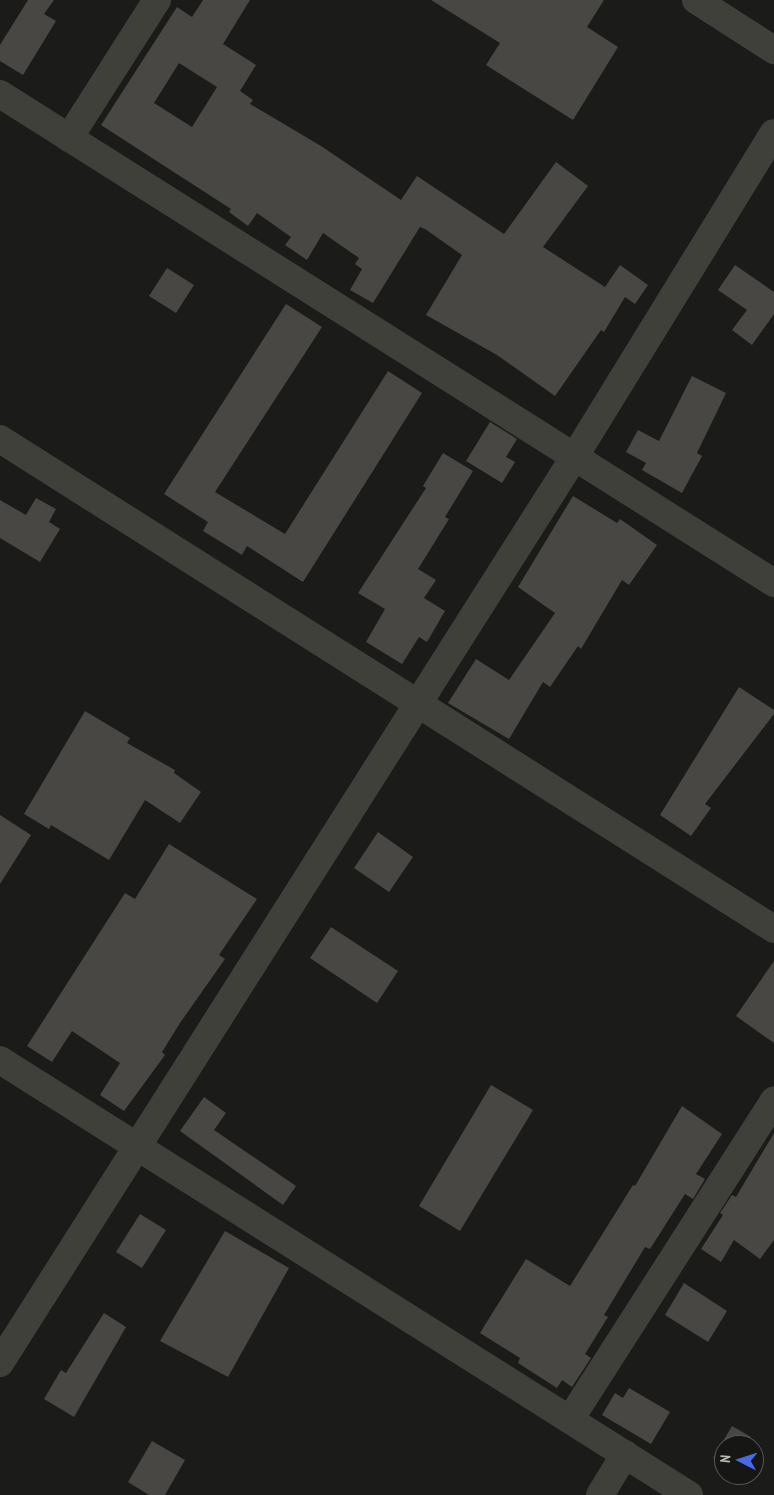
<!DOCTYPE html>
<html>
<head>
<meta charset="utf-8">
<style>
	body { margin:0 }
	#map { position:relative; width:774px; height:1495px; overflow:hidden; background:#1b1b19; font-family:"PT Sans Narrow",sans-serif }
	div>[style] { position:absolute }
	.building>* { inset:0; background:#484743 }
	.minor>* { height:28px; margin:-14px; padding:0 14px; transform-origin:14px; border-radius:14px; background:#40403b }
	.tertiary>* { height:28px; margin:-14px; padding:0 14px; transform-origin:14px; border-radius:14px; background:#40403b }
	span { translate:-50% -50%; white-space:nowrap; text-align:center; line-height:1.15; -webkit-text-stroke:4px #161614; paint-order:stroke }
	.north { position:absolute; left:714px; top:1435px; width:50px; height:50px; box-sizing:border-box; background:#161614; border:1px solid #585651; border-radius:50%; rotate:275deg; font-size:14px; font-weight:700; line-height:20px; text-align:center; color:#bab7ad }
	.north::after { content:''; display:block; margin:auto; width:18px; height:22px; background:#476ae6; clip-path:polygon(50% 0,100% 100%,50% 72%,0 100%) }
</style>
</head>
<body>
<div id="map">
	<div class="building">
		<i style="clip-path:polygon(28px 0,54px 0,44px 14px,56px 21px,23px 75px,0 61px,0 45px)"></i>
		<i style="clip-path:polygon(evenodd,203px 0,250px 0,223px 44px,256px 65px,240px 91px,253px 100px,250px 104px,321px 146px,401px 200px,417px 176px,504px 234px,556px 162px,588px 186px,543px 247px,605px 287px,620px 265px,648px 285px,635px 304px,625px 297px,604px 332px,601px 330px,555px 396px,497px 355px,426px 315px,462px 255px,425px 229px,420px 227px,373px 303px,350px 290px,362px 269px,355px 264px,359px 258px,323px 233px,307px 260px,285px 245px,291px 237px,257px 213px,248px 226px,229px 212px,231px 209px,101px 125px,177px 7px,192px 17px,203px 0,179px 63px,217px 87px,192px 127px,154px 103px,179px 63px)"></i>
		<i style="clip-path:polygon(431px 0,604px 0,587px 27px,618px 47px,573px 120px,486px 65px,500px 43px)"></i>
		<i style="clip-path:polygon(735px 265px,774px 292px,774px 314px,752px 345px,732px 330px,747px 310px,718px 290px)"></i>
		<i style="clip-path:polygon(167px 268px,194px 285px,176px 313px,149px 296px)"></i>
		<i style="clip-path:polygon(286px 304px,322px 327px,215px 492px,285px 534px,388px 371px,422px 393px,303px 582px,247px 546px,242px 555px,203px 531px,208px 522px,164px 494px)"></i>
		<i style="clip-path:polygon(692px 376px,726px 393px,697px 453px,702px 456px,682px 493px,642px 470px,646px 463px,626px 452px,638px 430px,659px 441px)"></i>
		<i style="clip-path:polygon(490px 422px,517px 439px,506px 457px,515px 462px,502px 483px,466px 461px)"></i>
		<i style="clip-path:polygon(443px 453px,473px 471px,445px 517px,449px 519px,418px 569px,436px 580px,424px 598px,445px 611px,427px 642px,419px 637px,402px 664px,366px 642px,385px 609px,358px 593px,426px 488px,423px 486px)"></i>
		<i style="clip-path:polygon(573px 496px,617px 523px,620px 519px,657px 545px,629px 585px,622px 580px,581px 649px,578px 646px,550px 687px,543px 682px,509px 739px,448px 703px,476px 659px,509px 680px,555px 613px,518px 587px)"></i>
		<i style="clip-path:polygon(36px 498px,56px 509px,49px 522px,60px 529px,40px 562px,0 538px,0 500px,26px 515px)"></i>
		<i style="clip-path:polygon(739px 687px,774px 710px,774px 714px,705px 804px,711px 808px,691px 836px,660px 815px)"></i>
		<i style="clip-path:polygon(85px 711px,130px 738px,127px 743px,175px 770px,174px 773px,201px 792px,180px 823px,145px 800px,109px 860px,51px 825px,49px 829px,24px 814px)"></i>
		<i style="clip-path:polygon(0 815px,31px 835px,0 884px)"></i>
		<i style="clip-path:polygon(378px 832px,413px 857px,389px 892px,354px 868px)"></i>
		<i style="clip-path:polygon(169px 844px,257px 899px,219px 955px,225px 959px,180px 1023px,162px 1052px,165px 1055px,124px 1111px,100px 1095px,120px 1063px,72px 1031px,52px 1062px,27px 1046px,125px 893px,135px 899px)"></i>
		<i style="clip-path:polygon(331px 927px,398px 971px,377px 1003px,310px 958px)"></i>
		<i style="clip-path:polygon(774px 961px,774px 1043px,736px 1016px)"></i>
		<i style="clip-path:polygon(491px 1085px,533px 1110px,460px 1231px,419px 1206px)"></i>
		<i style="clip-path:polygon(204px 1097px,226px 1113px,214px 1130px,296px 1186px,283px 1205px,180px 1131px)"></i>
		<i style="clip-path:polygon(682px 1106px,722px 1134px,696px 1174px,705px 1179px,693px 1199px,685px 1194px,650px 1249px,645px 1247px,604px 1315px,608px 1317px,585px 1354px,591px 1358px,572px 1387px,562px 1380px,557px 1388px,518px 1363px,520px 1358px,480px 1333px,526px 1259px,570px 1286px,633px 1185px,635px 1186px)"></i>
		<i style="clip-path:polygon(774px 1133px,774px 1240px,760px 1259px,734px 1240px,721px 1262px,701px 1249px,723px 1215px,720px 1213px,732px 1195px,736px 1197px)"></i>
		<i style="clip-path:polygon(140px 1214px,166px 1230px,142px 1268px,116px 1252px)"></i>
		<i style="clip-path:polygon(225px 1231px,289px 1268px,228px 1377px,160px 1341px)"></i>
		<i style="clip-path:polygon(684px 1283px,727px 1311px,708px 1342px,665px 1315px)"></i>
		<i style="clip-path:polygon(104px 1313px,126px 1327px,74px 1417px,44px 1399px,61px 1370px,66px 1373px)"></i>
		<i style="clip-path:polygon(629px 1388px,670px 1412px,651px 1444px,602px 1415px,615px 1393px,623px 1398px)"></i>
		<i style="clip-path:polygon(732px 1426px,751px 1437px,746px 1445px,724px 1445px,724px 1465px,713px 1458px)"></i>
		<i style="clip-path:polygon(152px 1441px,185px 1460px,165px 1495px,149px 1495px,128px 1482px)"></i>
	</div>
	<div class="minor">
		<i style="left:696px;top:0;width:93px;rotate:32.7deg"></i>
		<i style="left:0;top:94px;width:916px;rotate:32.28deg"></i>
		<i style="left:69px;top:138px;width:164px;rotate:-57.5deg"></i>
		<i style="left:0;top:439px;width:916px;rotate:32.34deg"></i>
		<i style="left:0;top:1060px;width:815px;rotate:32.27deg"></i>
		<i style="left:571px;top:1418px;width:377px;rotate:-57.4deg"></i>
		<i style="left:600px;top:1495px;width:48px;rotate:-58.6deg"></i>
	</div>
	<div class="tertiary">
		<i style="left:0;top:1363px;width:1074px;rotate:-57.63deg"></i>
		<i style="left:575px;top:456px;width:379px;rotate:-58.4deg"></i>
	</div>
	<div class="north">N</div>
</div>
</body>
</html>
